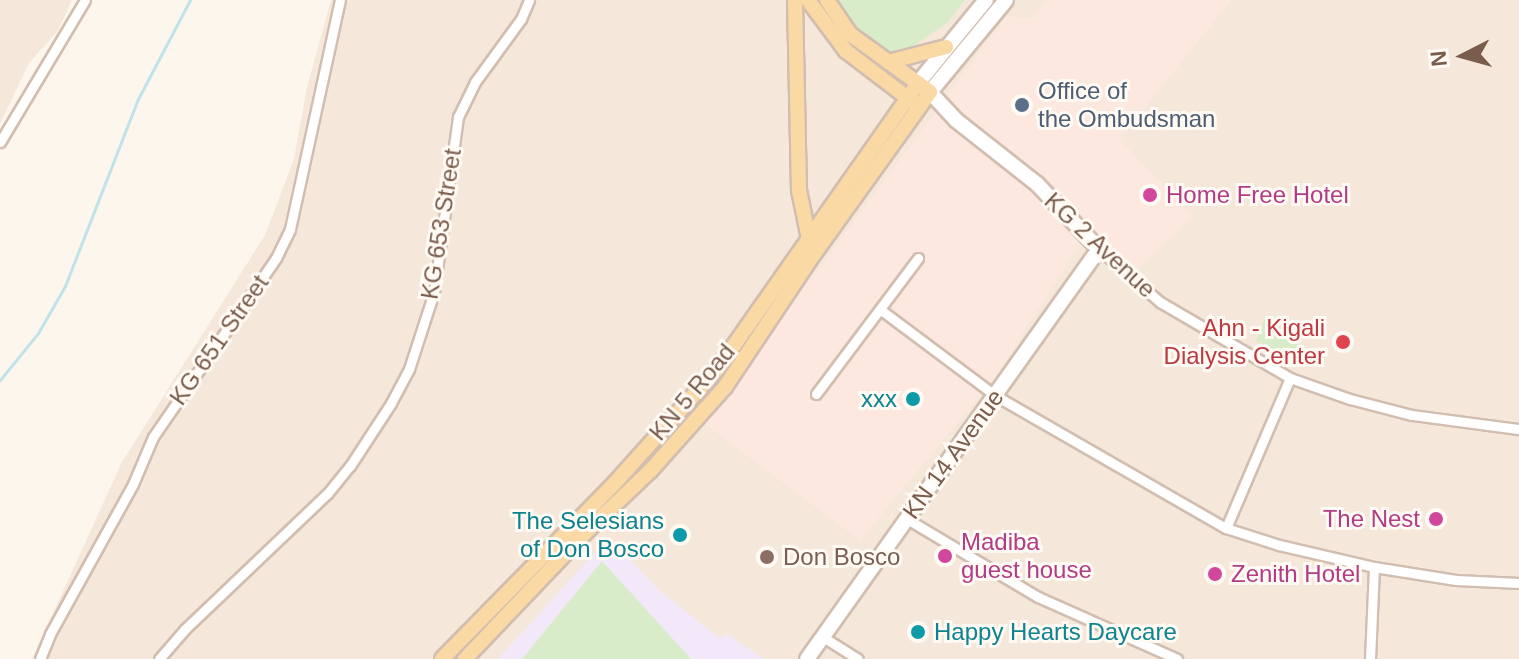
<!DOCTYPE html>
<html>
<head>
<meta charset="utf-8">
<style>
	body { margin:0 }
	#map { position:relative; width:1519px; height:659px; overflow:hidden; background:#fdf6ec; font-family:Helvetica,sans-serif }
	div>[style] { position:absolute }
	.residential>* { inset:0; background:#f5e8da }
	.commercial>* { inset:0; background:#fde8e0 }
	.education>* { inset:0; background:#f3e8fa }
	.green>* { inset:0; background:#d8ecc9 }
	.stream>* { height:3px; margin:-1.5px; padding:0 1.5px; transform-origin:1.5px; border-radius:1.5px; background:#bfe3e8 }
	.roads { filter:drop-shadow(2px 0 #d1beb0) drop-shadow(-2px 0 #d1beb0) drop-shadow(0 2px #d1beb0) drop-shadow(0 -2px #d1beb0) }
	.minor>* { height:9px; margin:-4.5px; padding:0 4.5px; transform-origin:4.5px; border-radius:4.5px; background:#fff }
	.secondary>* { height:14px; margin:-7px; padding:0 7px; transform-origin:7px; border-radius:7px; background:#fff }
	.primary>* { height:14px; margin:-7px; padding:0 7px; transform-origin:7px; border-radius:7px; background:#fbd9a5 }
	.dots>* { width:22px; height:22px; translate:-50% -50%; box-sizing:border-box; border:4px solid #fffaf3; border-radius:50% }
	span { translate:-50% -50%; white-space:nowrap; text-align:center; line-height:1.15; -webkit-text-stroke:6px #fffaf3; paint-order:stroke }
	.service-label { font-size:24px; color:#4e5e75 }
	.left { translate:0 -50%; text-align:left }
	.hotel-label { font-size:24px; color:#b23c85 }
	.right { translate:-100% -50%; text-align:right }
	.street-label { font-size:24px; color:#7a5c4d }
	.health-label { font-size:24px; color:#be3a42 }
	.culture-label { font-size:24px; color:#0d838f }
	.education-label { font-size:24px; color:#785e54 }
	.north { position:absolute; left:1423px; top:16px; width:80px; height:80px; -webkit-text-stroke:6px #fffaf3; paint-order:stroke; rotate:264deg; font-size:22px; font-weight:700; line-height:32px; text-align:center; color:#7a5c4d }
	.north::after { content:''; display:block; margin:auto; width:28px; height:36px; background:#7a5c4d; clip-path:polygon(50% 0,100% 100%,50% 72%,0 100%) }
</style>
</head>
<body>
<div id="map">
	<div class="residential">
		<i style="clip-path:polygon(0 0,72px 0,57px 32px,29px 63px,0 124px)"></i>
		<i style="clip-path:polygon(331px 0,1519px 0,1519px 659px,32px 659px,122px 462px,265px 235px,294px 159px,307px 87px)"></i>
	</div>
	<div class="commercial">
		<i style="clip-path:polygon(1046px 0,1231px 0,1119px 139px,1193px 216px,1133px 273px,1088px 231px,992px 381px,860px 540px,704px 423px,1007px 16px,1032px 19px)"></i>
	</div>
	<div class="education">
		<i style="clip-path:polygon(609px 537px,658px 589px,719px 638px,727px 634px,764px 659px,498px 659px)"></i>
	</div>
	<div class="green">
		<i style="clip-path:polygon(837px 0,965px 0,948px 22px,912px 47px,888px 54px,845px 19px)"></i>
		<i style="clip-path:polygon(1264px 320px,1301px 336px,1293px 358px,1256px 341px)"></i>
		<i style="clip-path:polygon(602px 561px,691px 659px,522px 659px)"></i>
	</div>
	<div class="stream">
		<i style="left:0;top:380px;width:60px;rotate:-51deg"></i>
		<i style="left:38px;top:333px;width:54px;rotate:-60.1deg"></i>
		<i style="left:65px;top:286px;width:201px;rotate:-68.7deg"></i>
		<i style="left:138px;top:99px;width:112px;rotate:-62.3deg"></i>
	</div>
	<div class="roads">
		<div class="minor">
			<i style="left:0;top:142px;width:165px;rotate:-59.1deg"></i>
			<i style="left:1099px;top:249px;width:81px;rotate:41deg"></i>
			<i style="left:1160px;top:302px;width:151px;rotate:30.3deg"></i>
			<i style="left:1290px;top:378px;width:64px;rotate:19.3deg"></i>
			<i style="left:1350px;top:399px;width:64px;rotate:14.5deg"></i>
			<i style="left:1412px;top:415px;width:108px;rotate:7.5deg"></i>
			<i style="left:881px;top:310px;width:144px;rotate:36.8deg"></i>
			<i style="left:996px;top:396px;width:265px;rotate:29.9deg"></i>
			<i style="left:1226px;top:528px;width:56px;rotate:17.8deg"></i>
			<i style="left:1279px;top:545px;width:98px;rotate:13deg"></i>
			<i style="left:1374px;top:567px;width:83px;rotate:9deg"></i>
			<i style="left:1456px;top:580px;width:63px;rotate:2.7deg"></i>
			<i style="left:816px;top:394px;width:170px;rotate:-53.1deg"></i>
			<i style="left:907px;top:519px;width:152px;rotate:30.8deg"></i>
			<i style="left:1038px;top:597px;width:152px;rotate:24deg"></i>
			<i style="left:1226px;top:528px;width:163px;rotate:-66.9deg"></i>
			<i style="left:823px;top:637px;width:41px;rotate:32.2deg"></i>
			<i style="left:40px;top:659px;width:27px;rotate:-68deg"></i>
			<i style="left:50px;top:634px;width:171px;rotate:-61deg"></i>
			<i style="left:133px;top:484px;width:51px;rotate:-66.9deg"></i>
			<i style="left:153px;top:437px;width:217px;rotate:-55.5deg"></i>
			<i style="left:276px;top:258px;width:32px;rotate:-64deg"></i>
			<i style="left:290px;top:229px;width:234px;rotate:-77.7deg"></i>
			<i style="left:159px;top:659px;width:40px;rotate:-49deg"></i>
			<i style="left:185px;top:629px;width:196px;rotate:-43.6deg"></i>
			<i style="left:327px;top:494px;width:36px;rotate:-51deg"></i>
			<i style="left:350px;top:466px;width:75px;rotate:-56.9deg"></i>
			<i style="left:391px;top:403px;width:38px;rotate:-62deg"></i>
			<i style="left:409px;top:369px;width:81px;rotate:-72deg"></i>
			<i style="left:434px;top:292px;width:177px;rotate:-82.2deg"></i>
			<i style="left:458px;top:117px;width:39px;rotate:-64deg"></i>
			<i style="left:475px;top:82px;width:78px;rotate:-53.9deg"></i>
			<i style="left:521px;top:19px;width:21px;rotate:-67deg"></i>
			<i style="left:1370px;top:659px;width:92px;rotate:-87.5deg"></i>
		</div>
		<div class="secondary">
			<i style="left:918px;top:83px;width:107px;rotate:-50.7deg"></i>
			<i style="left:807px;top:659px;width:503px;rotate:-54.54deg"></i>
			<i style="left:1099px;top:249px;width:90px;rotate:-133.6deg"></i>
			<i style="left:1037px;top:184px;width:103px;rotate:-141.7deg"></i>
			<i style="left:956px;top:120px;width:38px;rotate:-133deg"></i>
			<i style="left:930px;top:92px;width:119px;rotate:-50.4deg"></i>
		</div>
		<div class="primary">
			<i style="left:795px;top:0;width:190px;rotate:88.8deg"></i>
			<i style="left:799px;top:190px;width:50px;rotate:78.5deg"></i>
			<i style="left:808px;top:0;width:64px;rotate:53.3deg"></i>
			<i style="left:846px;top:51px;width:84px;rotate:37.3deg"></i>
			<i style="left:888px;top:62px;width:60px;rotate:-14.5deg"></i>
			<i style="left:442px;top:659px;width:244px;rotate:-45.5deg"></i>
			<i style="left:613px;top:485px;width:157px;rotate:-48.1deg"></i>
			<i style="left:718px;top:368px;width:348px;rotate:-54.9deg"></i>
			<i style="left:465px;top:659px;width:174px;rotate:-46.4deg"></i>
			<i style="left:585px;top:533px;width:91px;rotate:-43.7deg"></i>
			<i style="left:651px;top:470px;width:111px;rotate:-48.3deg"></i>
			<i style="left:725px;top:387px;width:151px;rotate:-56.3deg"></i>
			<i style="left:809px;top:261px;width:208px;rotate:-54.4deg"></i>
			<i style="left:930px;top:92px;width:99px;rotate:-144.1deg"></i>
			<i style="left:850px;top:34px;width:41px;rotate:-124.1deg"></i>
		</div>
	</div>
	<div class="dots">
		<i style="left:1022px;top:105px;background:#5c6f8a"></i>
		<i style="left:1150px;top:195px;background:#d1479c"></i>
		<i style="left:1343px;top:342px;background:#e0444e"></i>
		<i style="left:913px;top:399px;background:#0f9aa8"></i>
		<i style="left:1436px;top:519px;background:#d1479c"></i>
		<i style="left:680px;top:535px;background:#0f9aa8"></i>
		<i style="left:945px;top:556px;background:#d1479c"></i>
		<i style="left:767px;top:557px;background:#8d6e63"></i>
		<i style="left:1215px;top:574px;background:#d1479c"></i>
		<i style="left:918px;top:632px;background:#0f9aa8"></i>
	</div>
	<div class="service-label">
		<span class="left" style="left:1038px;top:105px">Office of<br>the Ombudsman</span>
	</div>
	<div class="hotel-label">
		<span class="left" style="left:1166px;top:195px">Home Free Hotel</span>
		<span class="right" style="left:1420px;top:519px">The Nest</span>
		<span class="left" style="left:961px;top:556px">Madiba<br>guest house</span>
		<span class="left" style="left:1231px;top:574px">Zenith Hotel</span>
	</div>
	<div class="street-label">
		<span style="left:441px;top:224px;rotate:-81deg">KG 653 Street</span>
		<span style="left:1100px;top:245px;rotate:43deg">KG 2 Avenue</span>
		<span style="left:219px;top:340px;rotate:-55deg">KG 651 Street</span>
		<span style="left:692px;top:392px;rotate:-50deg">KN 5 Road</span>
		<span style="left:953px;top:454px;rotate:-54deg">KN 14 Avenue</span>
	</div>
	<div class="health-label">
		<span class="right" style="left:1325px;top:342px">Ahn - Kigali<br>Dialysis Center</span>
	</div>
	<div class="culture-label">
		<span class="right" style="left:897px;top:399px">xxx</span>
		<span class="right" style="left:664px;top:535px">The Selesians<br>of Don Bosco</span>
		<span class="left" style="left:934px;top:632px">Happy Hearts Daycare</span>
	</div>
	<div class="education-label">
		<span class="left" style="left:783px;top:557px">Don Bosco</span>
	</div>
	<div class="north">N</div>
</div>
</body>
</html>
